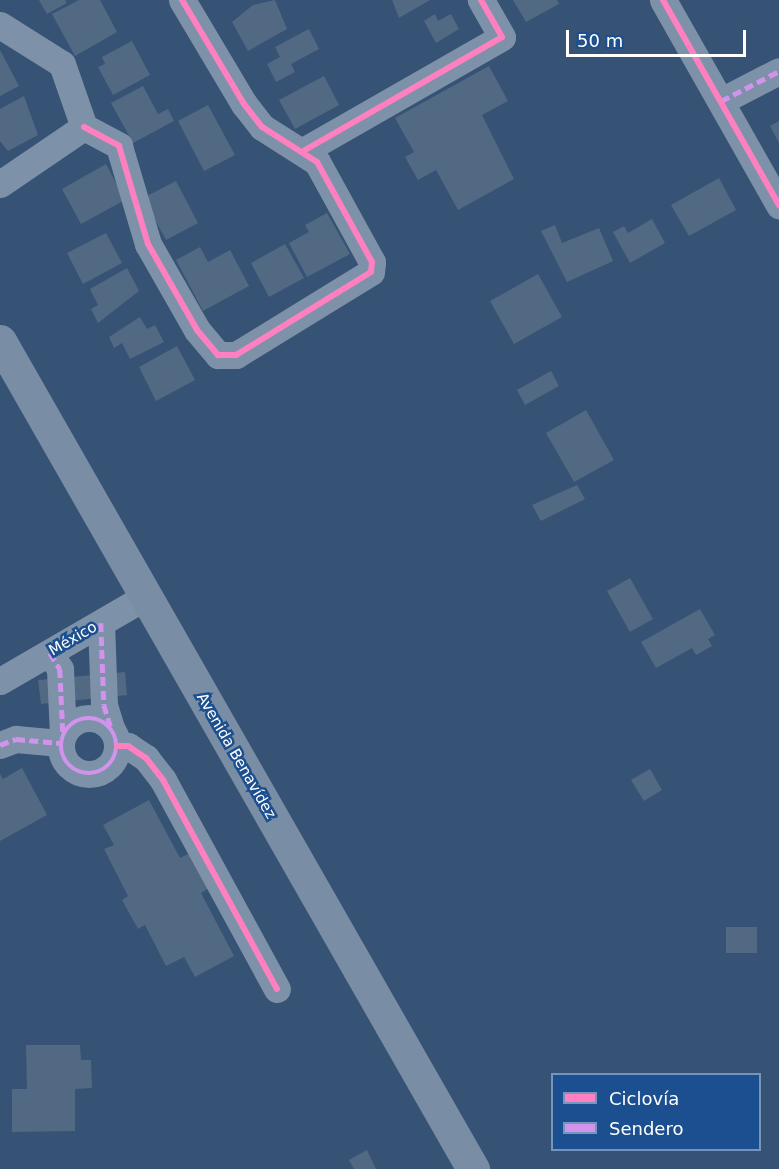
<!DOCTYPE html>
<html>
<head>
<meta charset="utf-8">
<style>
	body { margin:0 }
	#map { position:relative; width:779px; height:1169px; overflow:hidden; background:#365274; font-family:"DejaVu Sans",sans-serif }
	div>[style] { position:absolute }
	.building>* { inset:0; background:#526984 }
	.street>* { height:27px; margin:-13.5px; padding:0 13.5px; transform-origin:13.5px; border-radius:13.5px; background:#7d92a8 }
	.street>.ring { margin:-13.5px; padding:0; box-sizing:content-box; background:none; border:27px solid #7d92a8; border-radius:50% }
	.secondary>* { height:33px; margin:-16.5px; padding:0 16.5px; transform-origin:16.5px; border-radius:16.5px; background:#798da4 }
	.quiet>* { height:4.5px; margin-top:-2.25px; transform-origin:0; background:repeating-linear-gradient(90deg,#d193ec 0 9px,transparent 0 13.5px) }
	.quiet>.ring { margin:-2.25px; padding:0; box-sizing:content-box; background:none; border:4.5px solid #d193ec; border-radius:50% }
	.cycleway>* { height:6px; margin:-3px; padding:0 3px; transform-origin:3px; border-radius:3px; background:#ff80c0 }
	span { translate:-50% -50%; white-space:nowrap; text-align:center; line-height:1.15; -webkit-text-stroke:5px #1b4f8f; paint-order:stroke }
	.street-label { font-size:15px; color:#fff }
	.legend { position:absolute; left:551px; top:1073px; width:210px; height:78px; box-sizing:border-box; background:#1b4f8f; border:2px solid #7695bc; margin:0; padding:8px 10px; list-style:none; font-size:18px; color:#fff }
	.legend li { display:flex; align-items:center; gap:12px; height:30px }
	.legend b { width:30px; border:2px solid #7695bc }
	.scale { position:absolute; left:566px; top:30px; width:180px; height:27px; box-sizing:border-box; border:3px solid #fff; border-top:0; padding-left:8px; font-size:18px; line-height:21px; white-space:nowrap; color:#fff; -webkit-text-stroke:4px #1b4f8f; paint-order:stroke }
</style>
</head>
<body>
<div id="map">
	<div class="building">
		<i style="clip-path:polygon(39px 0,65px 0,67px 3px,47px 14px)"></i>
		<i style="clip-path:polygon(79px 0,100px 0,117px 32px,75px 56px,52px 14px)"></i>
		<i style="clip-path:polygon(275px 0,287px 29px,248px 51px,232px 22px,253px 5px)"></i>
		<i style="clip-path:polygon(392px 0,430px 0,399px 18px)"></i>
		<i style="clip-path:polygon(513px 0,557px 0,559px 4px,526px 22px)"></i>
		<i style="clip-path:polygon(435px 14px,438px 21px,451px 14px,459px 29px,436px 43px,424px 21px)"></i>
		<i style="clip-path:polygon(309px 29px,319px 49px,291px 64px,295px 72px,276px 82px,267px 64px,280px 57px,275px 47px)"></i>
		<i style="clip-path:polygon(132px 41px,150px 75px,113px 95px,98px 67px,105px 64px,102px 57px)"></i>
		<i style="clip-path:polygon(0 50px,19px 86px,0 96px)"></i>
		<i style="clip-path:polygon(489px 66px,508px 101px,482px 115px,514px 179px,458px 210px,436px 170px,418px 180px,405px 157px,414px 152px,395px 118px)"></i>
		<i style="clip-path:polygon(324px 76px,339px 105px,295px 129px,279px 100px)"></i>
		<i style="clip-path:polygon(143px 86px,158px 114px,168px 109px,174px 121px,133px 143px,111px 103px)"></i>
		<i style="clip-path:polygon(24px 96px,38px 135px,8px 151px,0 141px,0 109px)"></i>
		<i style="clip-path:polygon(208px 105px,235px 155px,204px 171px,178px 121px)"></i>
		<i style="clip-path:polygon(779px 121px,779px 143px,770px 126px)"></i>
		<i style="clip-path:polygon(106px 164px,125px 200px,81px 224px,62px 189px)"></i>
		<i style="clip-path:polygon(719px 178px,736px 210px,689px 236px,671px 205px)"></i>
		<i style="clip-path:polygon(176px 181px,198px 223px,166px 240px,143px 198px)"></i>
		<i style="clip-path:polygon(327px 213px,350px 254px,307px 277px,289px 243px,309px 232px,305px 225px)"></i>
		<i style="clip-path:polygon(652px 219px,665px 243px,630px 263px,613px 232px,624px 226px,628px 233px)"></i>
		<i style="clip-path:polygon(555px 225px,562px 243px,599px 228px,613px 261px,567px 282px,541px 231px)"></i>
		<i style="clip-path:polygon(106px 233px,122px 263px,83px 284px,67px 253px)"></i>
		<i style="clip-path:polygon(285px 244px,304px 278px,269px 297px,251px 263px)"></i>
		<i style="clip-path:polygon(200px 247px,208px 262px,230px 250px,249px 286px,203px 311px,176px 260px)"></i>
		<i style="clip-path:polygon(127px 268px,139px 291px,98px 323px,91px 309px,98px 305px,90px 289px)"></i>
		<i style="clip-path:polygon(538px 274px,562px 317px,514px 344px,490px 301px)"></i>
		<i style="clip-path:polygon(140px 317px,147px 329px,155px 325px,164px 342px,130px 359px,122px 343px,114px 348px,109px 337px)"></i>
		<i style="clip-path:polygon(177px 346px,195px 380px,156px 401px,139px 367px)"></i>
		<i style="clip-path:polygon(551px 371px,559px 386px,525px 405px,517px 390px)"></i>
		<i style="clip-path:polygon(586px 410px,614px 460px,574px 482px,546px 433px)"></i>
		<i style="clip-path:polygon(577px 485px,585px 499px,541px 521px,532px 505px)"></i>
		<i style="clip-path:polygon(630px 578px,653px 619px,630px 632px,607px 591px)"></i>
		<i style="clip-path:polygon(700px 609px,715px 635px,708px 639px,712px 646px,696px 655px,692px 648px,656px 668px,641px 642px)"></i>
		<i style="clip-path:polygon(125px 672px,127px 695px,41px 704px,38px 680px)"></i>
		<i style="clip-path:polygon(22px 768px,47px 815px,0 841px,0 774px,3px 779px)"></i>
		<i style="clip-path:polygon(650px 769px,662px 790px,644px 801px,631px 780px)"></i>
		<i style="clip-path:polygon(149px 800px,180px 858px,192px 852px,210px 887px,201px 893px,234px 956px,195px 977px,184px 957px,166px 966px,145px 925px,138px 929px,122px 900px,128px 896px,104px 849px,114px 845px,103px 825px)"></i>
		<i style="clip-path:polygon(726px 927px,757px 927px,757px 953px,726px 953px)"></i>
		<i style="clip-path:polygon(26px 1045px,80px 1045px,81px 1060px,91px 1060px,92px 1088px,75px 1089px,75px 1131px,12px 1132px,12px 1089px,27px 1089px)"></i>
		<i style="clip-path:polygon(367px 1150px,376px 1169px,354px 1169px,349px 1160px)"></i>
	</div>
	<div class="street">
		<i style="left:663px;top:0;width:236px;rotate:60.5deg"></i>
		<i style="left:0;top:25px;width:73px;rotate:32.2deg"></i>
		<i style="left:62px;top:64px;width:67px;rotate:70.8deg"></i>
		<i style="left:721px;top:101px;width:65px;rotate:-27.3deg"></i>
		<i style="left:84px;top:127px;width:40px;rotate:28deg"></i>
		<i style="left:119px;top:146px;width:102px;rotate:73.5deg"></i>
		<i style="left:148px;top:244px;width:99px;rotate:60.3deg"></i>
		<i style="left:197px;top:330px;width:33px;rotate:50deg"></i>
		<i style="left:218px;top:355px;width:18px"></i>
		<i style="left:236px;top:355px;width:158px;rotate:-31.6deg"></i>
		<i style="left:371px;top:272px;width:10px;rotate:-84deg"></i>
		<i style="left:372px;top:262px;width:114px;rotate:-118.8deg"></i>
		<i style="left:317px;top:162px;width:65px;rotate:-147.5deg"></i>
		<i style="left:262px;top:127px;width:29px;rotate:-128deg"></i>
		<i style="left:244px;top:104px;width:121px;rotate:-120.8deg"></i>
		<i style="left:305px;top:150px;width:227px;rotate:-29.8deg"></i>
		<i style="left:502px;top:37px;width:43px;rotate:-119.6deg"></i>
		<i style="left:0;top:184px;width:102px;rotate:-34.2deg"></i>
		<i style="left:101px;top:623px;width:82px;rotate:87.9deg"></i>
		<i style="left:104px;top:705px;width:24px;rotate:73deg"></i>
		<i style="left:50px;top:653px;width:19px;rotate:58deg"></i>
		<i style="left:60px;top:669px;width:65px;rotate:87.4deg"></i>
		<i style="left:0;top:681px;width:168px;rotate:-30.1deg"></i>
		<i class="ring" style="left:61px;top:718px;width:29px;height:29px"></i>
		<i style="left:0;top:745px;width:17px;rotate:-21deg"></i>
		<i style="left:16px;top:739px;width:44px;rotate:5.2deg"></i>
		<i style="left:117px;top:746px;width:11px"></i>
		<i style="left:128px;top:746px;width:22px;rotate:34deg"></i>
		<i style="left:146px;top:758px;width:28px;rotate:52deg"></i>
		<i style="left:163px;top:780px;width:238px;rotate:61.4deg"></i>
	</div>
	<div class="secondary">
		<i style="left:0;top:341px;width:954px;rotate:60.26deg"></i>
	</div>
	<div class="quiet">
		<i style="left:721px;top:101px;width:65px;rotate:-27.3deg"></i>
		<i style="left:101px;top:623px;width:82px;rotate:87.9deg"></i>
		<i style="left:104px;top:705px;width:24px;rotate:73deg"></i>
		<i style="left:50px;top:653px;width:19px;rotate:58deg"></i>
		<i style="left:60px;top:669px;width:64px;rotate:87.3deg"></i>
		<i class="ring" style="left:61px;top:718px;width:51.5px;height:51.5px"></i>
		<i style="left:0;top:745px;width:17px;rotate:-21deg"></i>
		<i style="left:16px;top:739px;width:44px;rotate:5.2deg"></i>
	</div>
	<div class="cycleway">
		<i style="left:663px;top:0;width:236px;rotate:60.5deg"></i>
		<i style="left:84px;top:127px;width:40px;rotate:28deg"></i>
		<i style="left:119px;top:146px;width:102px;rotate:73.5deg"></i>
		<i style="left:148px;top:244px;width:99px;rotate:60.3deg"></i>
		<i style="left:197px;top:330px;width:33px;rotate:50deg"></i>
		<i style="left:218px;top:355px;width:18px"></i>
		<i style="left:236px;top:355px;width:158px;rotate:-31.6deg"></i>
		<i style="left:371px;top:272px;width:10px;rotate:-84deg"></i>
		<i style="left:372px;top:262px;width:114px;rotate:-118.8deg"></i>
		<i style="left:317px;top:162px;width:65px;rotate:-147.5deg"></i>
		<i style="left:262px;top:127px;width:29px;rotate:-128deg"></i>
		<i style="left:244px;top:104px;width:121px;rotate:-120.8deg"></i>
		<i style="left:305px;top:150px;width:227px;rotate:-29.8deg"></i>
		<i style="left:502px;top:37px;width:43px;rotate:-119.6deg"></i>
		<i style="left:117px;top:746px;width:11px"></i>
		<i style="left:128px;top:746px;width:22px;rotate:34deg"></i>
		<i style="left:146px;top:758px;width:28px;rotate:52deg"></i>
		<i style="left:163px;top:780px;width:238px;rotate:61.4deg"></i>
	</div>
	<div class="street-label">
		<span style="left:73px;top:639px;rotate:-30deg">México</span>
		<span style="left:236px;top:756px;rotate:60deg">Avenida Benavídez</span>
	</div>
	<ul class="legend">
	<li><b style="height:8px;background:#ff80c0"></b>Ciclovía</li>
	<li><b style="height:8px;background:#d193ec"></b>Sendero</li>
	</ul>
	<div class="scale">50 m</div>
</div>
</body>
</html>
